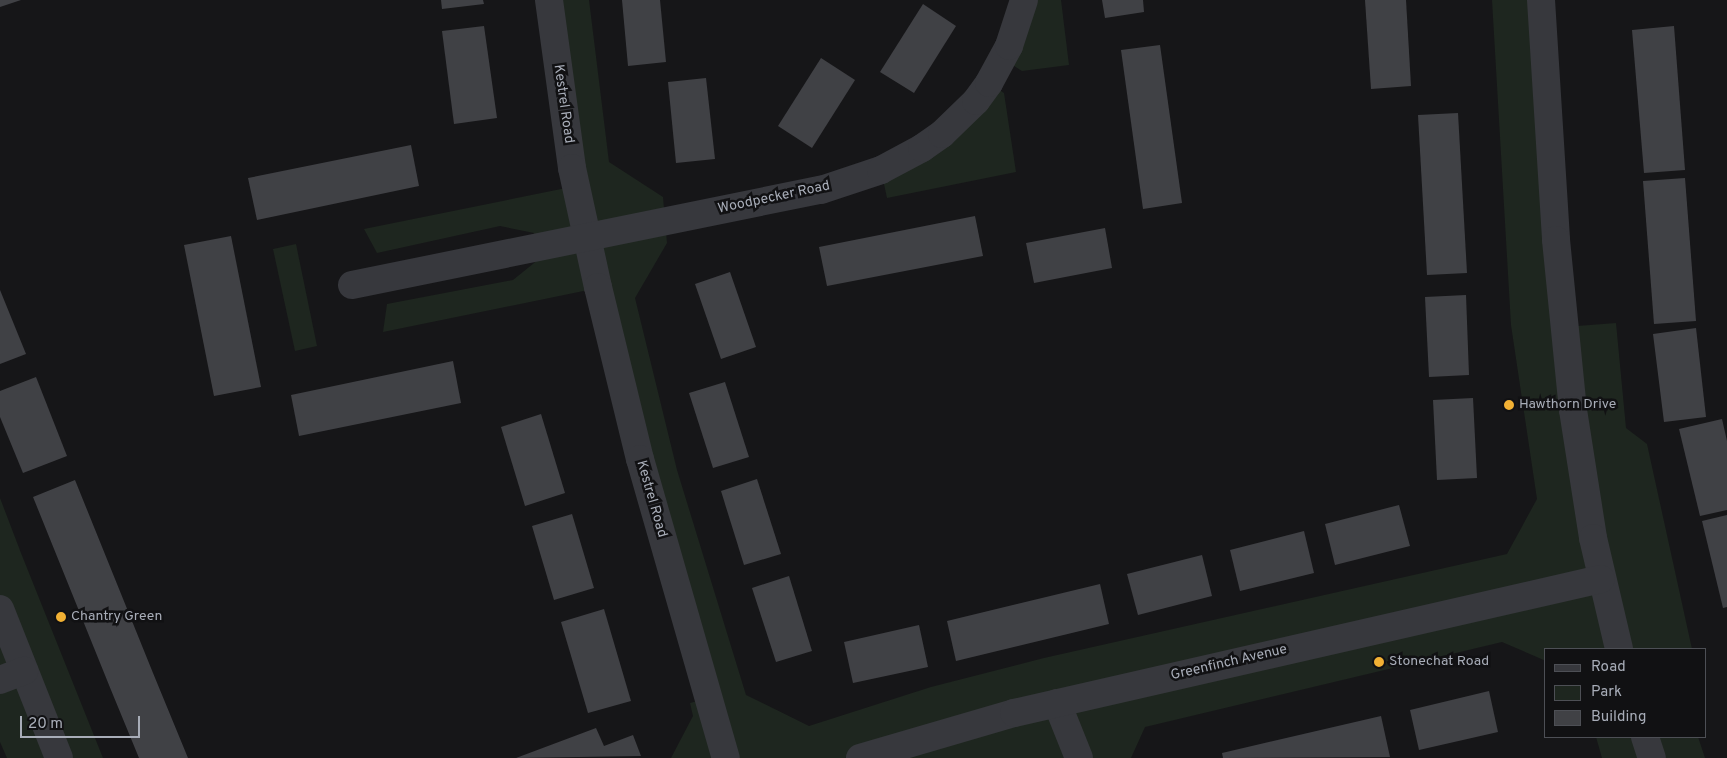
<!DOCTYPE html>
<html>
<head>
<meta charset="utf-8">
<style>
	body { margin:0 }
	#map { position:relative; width:1727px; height:758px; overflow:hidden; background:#161618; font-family:Overpass,sans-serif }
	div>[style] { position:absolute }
	.green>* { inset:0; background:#1e261f }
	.building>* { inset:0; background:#404145 }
	.minor>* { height:28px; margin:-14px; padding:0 14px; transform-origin:14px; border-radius:14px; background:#37383d }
	.dots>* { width:14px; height:14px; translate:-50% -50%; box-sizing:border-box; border:2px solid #111113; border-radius:50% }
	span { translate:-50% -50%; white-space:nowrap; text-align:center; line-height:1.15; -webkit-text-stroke:5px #111113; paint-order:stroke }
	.street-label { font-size:14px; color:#a8adb8 }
	.poi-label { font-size:14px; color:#a8adb8 }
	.left { translate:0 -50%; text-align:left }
	.legend { position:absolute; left:1544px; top:648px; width:162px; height:90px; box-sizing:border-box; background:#111113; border:1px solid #4d4f55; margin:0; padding:6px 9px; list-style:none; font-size:15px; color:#a8adb8 }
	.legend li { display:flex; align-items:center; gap:10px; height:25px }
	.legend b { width:25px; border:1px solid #4d4f55 }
	.scale { position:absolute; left:20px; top:716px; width:120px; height:22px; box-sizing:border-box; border:2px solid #a8adb8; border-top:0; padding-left:6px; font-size:15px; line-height:18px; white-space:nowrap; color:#a8adb8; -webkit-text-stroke:4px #111113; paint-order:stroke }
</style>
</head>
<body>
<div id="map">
	<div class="green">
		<i style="clip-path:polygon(549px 0,589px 0,609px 162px,663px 197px,667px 243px,635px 298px,677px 470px,746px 695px,809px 726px,931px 687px,1044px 658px,1507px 554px,1537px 499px,1511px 325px,1492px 0,1541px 0,1564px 327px,1616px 323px,1626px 428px,1647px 444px,1692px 649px,1546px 649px,1546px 661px,1502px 642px,1145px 727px,1131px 758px,671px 758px,693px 716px,690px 703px,708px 698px,598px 288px,383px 332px,387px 304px,513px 280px,539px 259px,537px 246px,534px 233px,500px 226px,377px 253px,364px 229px,576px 186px)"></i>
		<i style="clip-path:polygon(1024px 0,1061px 0,1069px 65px,1022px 71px,1003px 59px)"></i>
		<i style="clip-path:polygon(989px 83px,1004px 93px,1016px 172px,887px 198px,881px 170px)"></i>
		<i style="clip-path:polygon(296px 244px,317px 346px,295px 351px,273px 249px)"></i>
		<i style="clip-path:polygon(0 498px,21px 553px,103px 758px,7px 758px,0 742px)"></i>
		<i style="clip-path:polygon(1596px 737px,1698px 737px,1705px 758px,1602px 758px)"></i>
	</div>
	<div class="building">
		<i style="clip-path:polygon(0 0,21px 0,0 7px)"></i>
		<i style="clip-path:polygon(441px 0,483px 0,484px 4px,442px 9px)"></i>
		<i style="clip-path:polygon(622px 0,660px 0,666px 62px,628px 66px)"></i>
		<i style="clip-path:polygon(1102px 0,1143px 0,1144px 12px,1105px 18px)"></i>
		<i style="clip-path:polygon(1365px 0,1406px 0,1411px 86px,1371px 89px)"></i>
		<i style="clip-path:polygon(923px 4px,956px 26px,914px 93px,880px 72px)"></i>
		<i style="clip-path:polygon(484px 26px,497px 118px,454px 124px,442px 31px)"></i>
		<i style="clip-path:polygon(1674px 26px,1685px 170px,1644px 173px,1632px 30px)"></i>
		<i style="clip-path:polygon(1160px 45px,1182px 203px,1143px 209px,1121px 50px)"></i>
		<i style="clip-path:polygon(821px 58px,855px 80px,812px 148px,778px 126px)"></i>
		<i style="clip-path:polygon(706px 78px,715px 159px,676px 163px,668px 82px)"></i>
		<i style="clip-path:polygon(1458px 113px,1467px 273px,1427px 275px,1418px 115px)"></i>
		<i style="clip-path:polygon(411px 145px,419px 186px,257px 220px,248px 178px)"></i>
		<i style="clip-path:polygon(1685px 178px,1696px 321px,1654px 324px,1643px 181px)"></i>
		<i style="clip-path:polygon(975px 216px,983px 256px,827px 286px,819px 247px)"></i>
		<i style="clip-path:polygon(1105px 228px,1112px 268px,1034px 283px,1026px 243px)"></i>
		<i style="clip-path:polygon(231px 236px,261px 387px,214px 396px,184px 245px)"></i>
		<i style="clip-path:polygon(730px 272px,756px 347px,721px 359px,695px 284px)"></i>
		<i style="clip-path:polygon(0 290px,26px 354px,0 364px)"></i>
		<i style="clip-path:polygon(1466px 295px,1469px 375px,1429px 377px,1425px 297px)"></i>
		<i style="clip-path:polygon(1696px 328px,1706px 417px,1664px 422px,1653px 334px)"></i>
		<i style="clip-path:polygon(453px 361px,461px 403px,299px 436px,291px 395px)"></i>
		<i style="clip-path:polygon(36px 377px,67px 456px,23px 473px,0 417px,0 391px)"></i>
		<i style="clip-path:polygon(725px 382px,749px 457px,713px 468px,689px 393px)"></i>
		<i style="clip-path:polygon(1473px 398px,1477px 478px,1437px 480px,1433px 400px)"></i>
		<i style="clip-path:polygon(541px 414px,565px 493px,525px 506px,501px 427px)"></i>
		<i style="clip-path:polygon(1722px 419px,1727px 441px,1727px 510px,1700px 516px,1679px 429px)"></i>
		<i style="clip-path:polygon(757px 479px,781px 554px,744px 565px,721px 491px)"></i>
		<i style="clip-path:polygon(75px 480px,153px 673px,188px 758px,139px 758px,111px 690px,33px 497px)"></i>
		<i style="clip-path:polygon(1399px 505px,1410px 546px,1335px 565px,1325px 524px)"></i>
		<i style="clip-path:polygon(572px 514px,594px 588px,554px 600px,532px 526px)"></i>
		<i style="clip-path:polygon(1727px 515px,1727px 607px,1723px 608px,1702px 521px)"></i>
		<i style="clip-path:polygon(1304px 531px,1314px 573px,1240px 591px,1230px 550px)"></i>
		<i style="clip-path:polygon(1202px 555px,1212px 596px,1138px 615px,1127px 574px)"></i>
		<i style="clip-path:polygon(789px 576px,812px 651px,776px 662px,752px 588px)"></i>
		<i style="clip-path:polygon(1100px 584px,1109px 624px,956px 661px,947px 621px)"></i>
		<i style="clip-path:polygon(604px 609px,631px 701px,588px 713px,561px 622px)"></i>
		<i style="clip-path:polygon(919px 625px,928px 667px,853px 683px,844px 642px)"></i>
		<i style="clip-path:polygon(1489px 691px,1498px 732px,1419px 750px,1410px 710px)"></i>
		<i style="clip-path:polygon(1381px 716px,1390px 757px,1223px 758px,1222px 753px)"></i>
		<i style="clip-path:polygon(596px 728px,604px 746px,633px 735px,641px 756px,516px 758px)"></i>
	</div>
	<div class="minor">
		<i style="left:549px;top:0;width:170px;rotate:82.2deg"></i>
		<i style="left:572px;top:168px;width:122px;rotate:77.7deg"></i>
		<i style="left:598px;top:287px;width:177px;rotate:76.3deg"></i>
		<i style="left:640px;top:459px;width:311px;rotate:74deg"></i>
		<i style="left:1541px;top:0;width:240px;rotate:86.4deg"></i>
		<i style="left:1556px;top:240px;width:171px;rotate:84.3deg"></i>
		<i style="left:1573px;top:410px;width:130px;rotate:81.1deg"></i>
		<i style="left:1593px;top:538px;width:114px;rotate:76.8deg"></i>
		<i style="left:352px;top:285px;width:479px;rotate:-11.5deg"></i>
		<i style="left:821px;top:190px;width:63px;rotate:-18.4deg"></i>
		<i style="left:881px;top:170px;width:47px;rotate:-28.2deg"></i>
		<i style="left:922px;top:148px;width:24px;rotate:-35deg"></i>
		<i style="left:942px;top:134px;width:47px;rotate:-44.1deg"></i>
		<i style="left:976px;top:101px;width:22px;rotate:-54deg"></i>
		<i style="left:989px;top:83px;width:42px;rotate:-61.6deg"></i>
		<i style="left:1009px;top:46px;width:48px;rotate:-71.9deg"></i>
		<i style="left:0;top:609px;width:160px;rotate:68.4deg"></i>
		<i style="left:0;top:680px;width:26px;rotate:-21deg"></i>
		<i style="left:1057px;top:703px;width:59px;rotate:68.2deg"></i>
		<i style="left:1645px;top:737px;width:22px;rotate:72deg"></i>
		<i style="left:860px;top:758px;width:160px;rotate:-16.3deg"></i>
		<i style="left:1014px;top:713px;width:602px;rotate:-12.86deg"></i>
	</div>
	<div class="dots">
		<i style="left:1509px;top:405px;background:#f2b134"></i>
		<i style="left:61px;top:617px;background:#f2b134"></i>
		<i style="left:1379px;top:662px;background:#f2b134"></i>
	</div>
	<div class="street-label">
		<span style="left:563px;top:104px;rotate:82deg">Kestrel Road</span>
		<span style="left:774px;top:198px;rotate:-12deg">Woodpecker Road</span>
		<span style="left:651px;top:499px;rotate:74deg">Kestrel Road</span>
		<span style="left:1229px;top:663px;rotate:-13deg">Greenfinch Avenue</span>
	</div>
	<div class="poi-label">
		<span class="left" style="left:1519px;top:405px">Hawthorn Drive</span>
		<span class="left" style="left:71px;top:617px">Chantry Green</span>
		<span class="left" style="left:1389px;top:662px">Stonechat Road</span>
	</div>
	<ul class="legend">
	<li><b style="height:6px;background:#37383d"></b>Road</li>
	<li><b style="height:14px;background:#1e261f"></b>Park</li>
	<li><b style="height:14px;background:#404145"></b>Building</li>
	</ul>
	<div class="scale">20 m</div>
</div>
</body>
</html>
